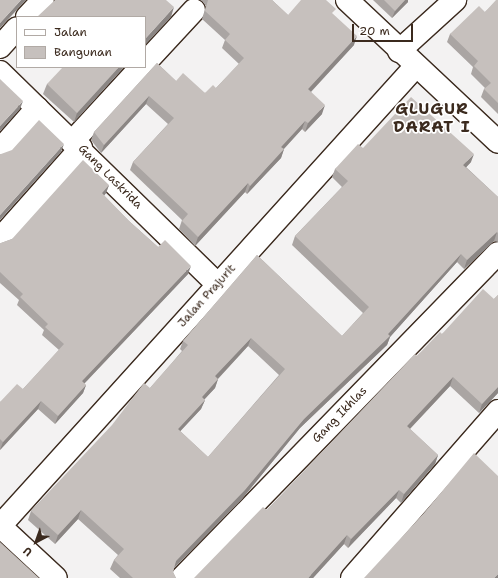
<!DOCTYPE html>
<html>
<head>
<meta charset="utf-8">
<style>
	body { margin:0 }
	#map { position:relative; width:498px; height:578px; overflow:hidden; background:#f3f2f2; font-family:"Shantell Sans",sans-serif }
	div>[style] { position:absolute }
	.roads { filter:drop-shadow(1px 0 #3b2a1e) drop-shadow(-1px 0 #3b2a1e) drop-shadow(0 1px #3b2a1e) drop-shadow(0 -1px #3b2a1e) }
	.street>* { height:22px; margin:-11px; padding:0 11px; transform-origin:11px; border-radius:11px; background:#fff }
	.secondary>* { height:22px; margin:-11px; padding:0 11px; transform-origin:11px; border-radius:11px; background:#fff }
	.wall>* { inset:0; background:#aaa5a3 }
	.shaded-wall>* { inset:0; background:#8b8684 }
	.building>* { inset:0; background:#c6c0bd }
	span { translate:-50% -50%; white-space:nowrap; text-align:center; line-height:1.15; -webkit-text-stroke:3.5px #fff; paint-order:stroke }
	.street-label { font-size:12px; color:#3b2a1e }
	.district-label { font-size:16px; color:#3b2a1e; font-weight:700; letter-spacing:1px }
	.legend { position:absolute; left:16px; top:16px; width:130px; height:52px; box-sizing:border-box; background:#fff; border:1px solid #b1aaa5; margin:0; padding:5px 7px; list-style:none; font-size:12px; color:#3b2a1e }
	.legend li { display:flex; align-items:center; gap:8px; height:20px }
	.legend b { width:20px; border:1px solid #b1aaa5 }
	.north { position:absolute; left:16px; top:522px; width:40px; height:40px; -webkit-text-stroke:3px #fff; paint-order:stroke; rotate:221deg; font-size:11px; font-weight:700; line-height:16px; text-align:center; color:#3b2a1e }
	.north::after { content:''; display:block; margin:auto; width:14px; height:18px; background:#3b2a1e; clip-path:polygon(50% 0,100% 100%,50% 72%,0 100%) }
	.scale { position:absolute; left:352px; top:24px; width:61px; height:18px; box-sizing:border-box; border:2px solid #3b2a1e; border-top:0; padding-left:5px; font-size:12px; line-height:14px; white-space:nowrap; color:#3b2a1e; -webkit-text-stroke:3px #fff; paint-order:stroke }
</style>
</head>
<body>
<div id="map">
	<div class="roads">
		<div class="street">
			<i style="left:347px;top:0;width:207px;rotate:43.2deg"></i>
			<i style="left:27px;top:17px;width:23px;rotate:-47deg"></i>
			<i style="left:0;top:47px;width:25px;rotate:-48deg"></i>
			<i style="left:399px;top:51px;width:76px;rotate:-42.3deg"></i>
			<i style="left:145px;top:63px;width:72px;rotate:-47.2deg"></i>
			<i style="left:0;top:72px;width:305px;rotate:44.3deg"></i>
			<i style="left:73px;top:141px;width:100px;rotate:-47.4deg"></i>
			<i style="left:0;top:150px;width:56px;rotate:-48.6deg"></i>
			<i style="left:0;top:239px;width:122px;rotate:-48.3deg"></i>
			<i style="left:0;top:526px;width:619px;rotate:-47.88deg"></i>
			<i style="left:182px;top:578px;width:453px;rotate:-45.8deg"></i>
			<i style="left:352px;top:578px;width:222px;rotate:-48.8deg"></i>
		</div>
		<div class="secondary">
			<i style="left:0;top:526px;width:76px;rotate:42.9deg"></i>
		</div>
	</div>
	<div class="wall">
		<i style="clip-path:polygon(200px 0,272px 0,288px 15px,333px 15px,354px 45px,311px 92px,322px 114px,305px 132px,302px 129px,284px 149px,281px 158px,247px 194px,245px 192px,195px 246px,179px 229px,182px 220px,130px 170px,133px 162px,168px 124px,146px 104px,101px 153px,91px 140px,94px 132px,157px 63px,176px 81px,205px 93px,216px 88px,239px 64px,222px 48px,225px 40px,202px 19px,206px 6px,202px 1px)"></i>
		<i style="clip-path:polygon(373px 0,408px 0,408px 2px,392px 18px)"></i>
		<i style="clip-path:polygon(498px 0,498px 114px,481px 97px,484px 89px,485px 88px,471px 74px,473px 67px,447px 42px,450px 34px,485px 12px)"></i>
		<i style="clip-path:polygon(124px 67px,74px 122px,43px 94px,47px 84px)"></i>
		<i style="clip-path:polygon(evenodd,363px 148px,471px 162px,466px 167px,498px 197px,498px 242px,494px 241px,464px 269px,457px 262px,390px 337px,387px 345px,300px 428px,242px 499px,174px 568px,173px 572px,176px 578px,120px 578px,110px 569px,114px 560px,118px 555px,78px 519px,55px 544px,28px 520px,31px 511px,150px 388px,171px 364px,182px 351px,180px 349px,183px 341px,257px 255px,342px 336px,363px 313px,292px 245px,295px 236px,342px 187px,332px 177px,335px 169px,363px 148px,248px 346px,279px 375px,208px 457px,180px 431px,201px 409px,205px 400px,204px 400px,215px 388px,218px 379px,248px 346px)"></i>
		<i style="clip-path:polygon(109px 185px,106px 193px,104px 196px,129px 221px,158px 247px,188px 274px,84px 384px,86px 385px,83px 393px,55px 424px,38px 409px,0 450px,0 402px,23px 389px,59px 350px,42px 335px,44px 330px,17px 305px,19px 300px,0 283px,0 243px,1px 243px,12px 239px)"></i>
		<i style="clip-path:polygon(498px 295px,498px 393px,479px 413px,450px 386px,410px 429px,438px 455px,435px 464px,401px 503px,396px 498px,348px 548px,344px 544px,313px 578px,267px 510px,417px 356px,442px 334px,494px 299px)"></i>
	</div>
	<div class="shaded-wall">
		<i style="clip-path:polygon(21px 0,26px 0,0 28px,0 23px)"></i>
		<i style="clip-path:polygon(405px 0,408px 0,408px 2px,392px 18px,395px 11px)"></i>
		<i style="clip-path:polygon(174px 7px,171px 17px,145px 45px,145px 39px)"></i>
		<i style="clip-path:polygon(357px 36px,354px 45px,305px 98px,308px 89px)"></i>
		<i style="clip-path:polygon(119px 67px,124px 67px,74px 122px,77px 113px)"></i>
		<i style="clip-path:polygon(149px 96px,146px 104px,101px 153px,104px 145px)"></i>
		<i style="clip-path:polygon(23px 101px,20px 109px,0 131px,0 126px)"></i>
		<i style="clip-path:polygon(325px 105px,322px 114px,305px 132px,308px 123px)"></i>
		<i style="clip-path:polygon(305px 121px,302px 129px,278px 155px,281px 147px)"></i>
		<i style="clip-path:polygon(64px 144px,61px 152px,0 220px,0 215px)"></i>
		<i style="clip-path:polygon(284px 149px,281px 158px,247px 194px,250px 186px)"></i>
		<i style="clip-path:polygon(474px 154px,471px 162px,460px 174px,463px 165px)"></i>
		<i style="clip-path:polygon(248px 183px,245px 192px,195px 246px,198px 237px)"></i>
		<i style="clip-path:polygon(109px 185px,106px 193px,99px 201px,102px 193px)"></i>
		<i style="clip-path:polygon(497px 232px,494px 241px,464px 269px,467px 260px)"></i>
		<i style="clip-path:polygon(461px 254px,457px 262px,390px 337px,387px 345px,300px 428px,242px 499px,173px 569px,176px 561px,304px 419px,388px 334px)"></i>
		<i style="clip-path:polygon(191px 266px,188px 274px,79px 389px,82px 381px)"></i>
		<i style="clip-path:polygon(251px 338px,248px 346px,212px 385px,215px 376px)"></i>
		<i style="clip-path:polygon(453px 377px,450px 386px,404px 435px,407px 426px)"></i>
		<i style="clip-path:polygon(218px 379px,215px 388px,198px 406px,202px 397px)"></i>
		<i style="clip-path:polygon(86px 385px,83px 393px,55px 424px,58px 416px)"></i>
		<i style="clip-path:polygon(498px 387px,498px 393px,479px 413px,482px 404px)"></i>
		<i style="clip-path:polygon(205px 400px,201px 409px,174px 438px,178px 429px)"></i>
		<i style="clip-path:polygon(41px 401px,38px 409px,0 450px,3px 442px)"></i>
		<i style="clip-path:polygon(438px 455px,435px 464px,401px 503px,404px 494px)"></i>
		<i style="clip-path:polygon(399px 490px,396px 498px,348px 548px,351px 539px)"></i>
		<i style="clip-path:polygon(81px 510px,78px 519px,55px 544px,58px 535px)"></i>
		<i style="clip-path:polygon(347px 535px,344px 544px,313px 578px,308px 578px)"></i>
		<i style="clip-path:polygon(498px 574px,498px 578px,494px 578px)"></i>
	</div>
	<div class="building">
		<i style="clip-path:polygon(0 0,21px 0,0 23px)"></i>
		<i style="clip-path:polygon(55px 0,166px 0,174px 7px,145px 39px,145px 17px,37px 17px)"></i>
		<i style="clip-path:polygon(208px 0,272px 0,288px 15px,301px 0,326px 0,336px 9px,332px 13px,357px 36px,308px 89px,325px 105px,308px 123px,305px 121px,281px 147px,284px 149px,250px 186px,248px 183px,198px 237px,182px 221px,188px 214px,133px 162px,174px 118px,149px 96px,104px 145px,94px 132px,157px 63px,176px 81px,183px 73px,205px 93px,213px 85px,216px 88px,244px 58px,225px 40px,230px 34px,205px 11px)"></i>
		<i style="clip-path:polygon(384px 0,405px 0,395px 11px)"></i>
		<i style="clip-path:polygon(496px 0,498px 0,498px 103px,484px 89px,491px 83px,474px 66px,478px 61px,450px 34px,479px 6px,485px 12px)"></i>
		<i style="clip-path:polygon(63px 67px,119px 67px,77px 113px,47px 84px)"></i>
		<i style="clip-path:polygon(0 79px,23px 101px,0 126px)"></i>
		<i style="clip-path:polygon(evenodd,411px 97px,474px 154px,463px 165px,498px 197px,498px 233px,497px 232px,467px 260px,461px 254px,388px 334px,390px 336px,304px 419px,245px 490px,176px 561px,173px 572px,176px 578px,133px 578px,114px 560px,124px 549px,81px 510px,58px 535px,31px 511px,112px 425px,144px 383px,150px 388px,171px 364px,188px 345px,183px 341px,257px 255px,342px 336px,369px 307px,295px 236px,348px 181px,335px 169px,358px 144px,363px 148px,411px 97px,251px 338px,285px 369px,208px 457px,178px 429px,205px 400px,202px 397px,218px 379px,215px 376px,251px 338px)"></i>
		<i style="clip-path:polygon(39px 120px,64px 144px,0 215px,0 154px,1px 154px,12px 150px)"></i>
		<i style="clip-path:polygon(83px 160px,109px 185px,102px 193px,129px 221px,158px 247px,165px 240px,191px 266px,82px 381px,86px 385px,58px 416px,41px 401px,3px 442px,0 439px,0 402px,17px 384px,23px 389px,64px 344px,45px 327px,48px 324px,20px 297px,23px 294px,0 272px,0 243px,1px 243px,12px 239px)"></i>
		<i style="clip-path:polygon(483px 289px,494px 299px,498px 295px,498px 387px,482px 404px,453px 377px,407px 426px,438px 455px,404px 494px,399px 490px,351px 539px,347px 535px,308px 578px,194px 578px,263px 507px,267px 510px,415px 354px,417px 356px,440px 332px,442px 334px)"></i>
		<i style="clip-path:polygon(474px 453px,498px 476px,498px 574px,494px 578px,364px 578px,424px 513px)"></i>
		<i style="clip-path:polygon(0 542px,39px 578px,0 578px)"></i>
	</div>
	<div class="street-label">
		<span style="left:110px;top:177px;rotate:45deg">Gang Laskrida</span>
		<span style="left:207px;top:296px;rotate:-48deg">Jalan Prajurit</span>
		<span style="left:340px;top:415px;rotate:-46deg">Gang Ikhlas</span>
	</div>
	<div class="district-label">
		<span style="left:432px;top:118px">GLUGUR<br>DARAT I</span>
	</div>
	<ul class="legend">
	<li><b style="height:5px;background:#fff"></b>Jalan</li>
	<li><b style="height:11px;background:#c6c0bd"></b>Bangunan</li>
	</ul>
	<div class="north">U</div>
	<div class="scale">20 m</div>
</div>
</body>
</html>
